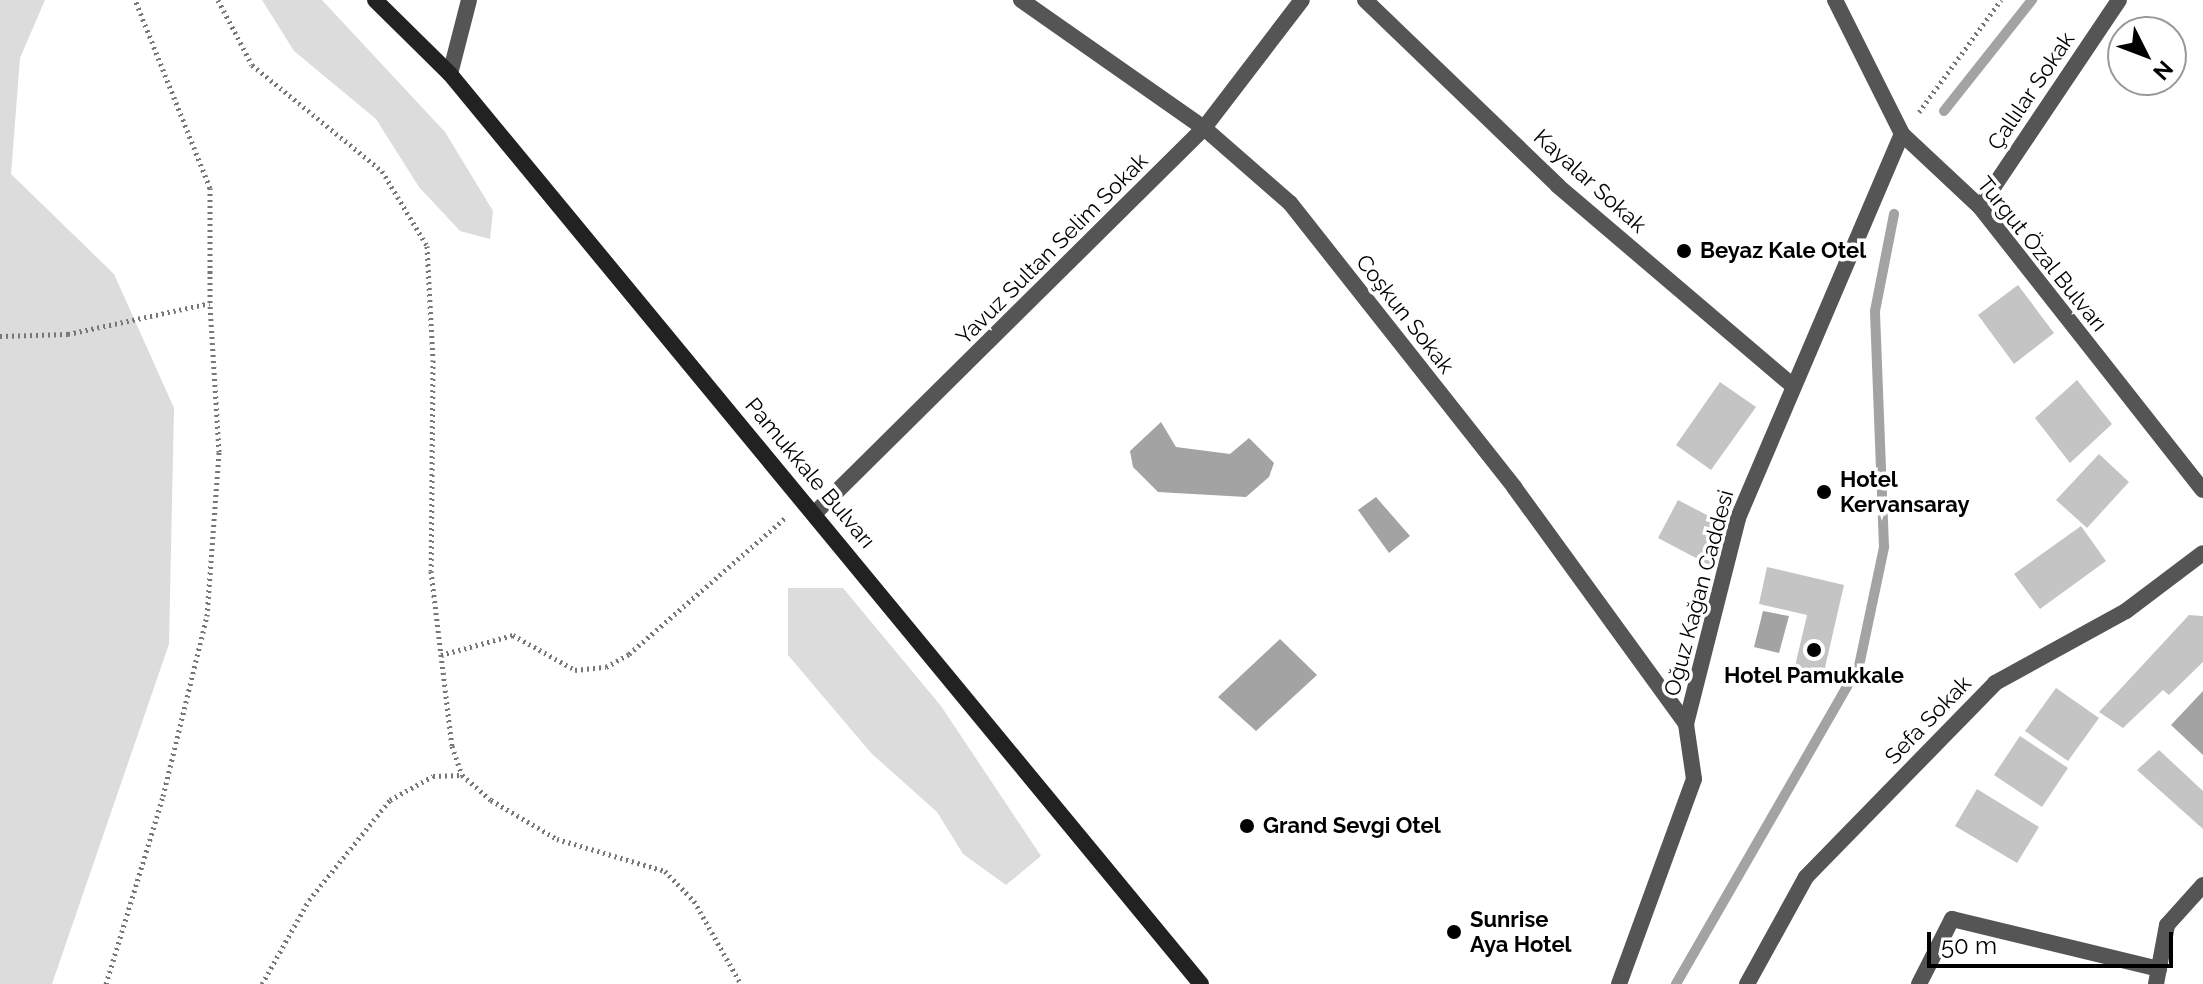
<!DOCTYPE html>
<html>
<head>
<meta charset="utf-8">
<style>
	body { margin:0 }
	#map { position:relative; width:2203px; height:984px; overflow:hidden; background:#fff; font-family:Raleway,sans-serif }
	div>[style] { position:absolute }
	.green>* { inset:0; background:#dcdcdc }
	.water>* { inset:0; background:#a3a3a3 }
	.stream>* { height:10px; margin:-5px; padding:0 5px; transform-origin:5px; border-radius:5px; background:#a3a3a3 }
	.building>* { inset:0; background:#c4c4c4 }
	.path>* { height:5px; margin-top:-2.5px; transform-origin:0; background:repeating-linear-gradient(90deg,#777 0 2px,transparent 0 6px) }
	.minor>* { height:16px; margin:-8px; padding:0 8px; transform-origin:8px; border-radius:8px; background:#555 }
	.tertiary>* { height:16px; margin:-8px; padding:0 8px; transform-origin:8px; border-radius:8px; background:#555 }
	.secondary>* { height:16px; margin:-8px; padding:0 8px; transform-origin:8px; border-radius:8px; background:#222 }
	.dots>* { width:22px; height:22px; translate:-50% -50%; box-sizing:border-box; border:4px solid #fff; border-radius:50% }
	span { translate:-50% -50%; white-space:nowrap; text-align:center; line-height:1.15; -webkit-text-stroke:7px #fff; paint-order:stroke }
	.street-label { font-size:22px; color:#000 }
	.poi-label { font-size:22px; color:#000; font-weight:700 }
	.left { translate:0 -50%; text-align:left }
	.north { position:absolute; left:2107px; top:16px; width:80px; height:80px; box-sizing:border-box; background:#fff; border:2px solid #999; border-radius:50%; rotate:132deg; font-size:22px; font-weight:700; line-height:32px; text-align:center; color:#000 }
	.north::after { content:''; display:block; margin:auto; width:28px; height:36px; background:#000; clip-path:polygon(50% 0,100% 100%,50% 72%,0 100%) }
	.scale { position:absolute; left:1927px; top:932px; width:246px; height:36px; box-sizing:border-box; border:4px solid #000; border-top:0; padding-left:10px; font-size:24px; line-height:28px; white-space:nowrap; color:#000; -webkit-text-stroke:6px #fff; paint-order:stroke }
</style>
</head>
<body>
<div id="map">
	<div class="green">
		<i style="clip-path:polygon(0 0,45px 0,20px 58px,11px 174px,114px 274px,174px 408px,169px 644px,52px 984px,0 984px)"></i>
		<i style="clip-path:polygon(262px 0,322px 0,445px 132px,493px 211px,490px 239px,460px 231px,419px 187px,376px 119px,294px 51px)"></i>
		<i style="clip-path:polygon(788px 588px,843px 588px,941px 706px,1041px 856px,1006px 885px,963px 854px,937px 812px,871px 753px,788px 655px)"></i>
	</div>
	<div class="water">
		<i style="clip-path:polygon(1161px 422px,1176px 447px,1230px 454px,1249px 438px,1274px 463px,1269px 477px,1246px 497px,1158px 492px,1133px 467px,1130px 451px)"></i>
		<i style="clip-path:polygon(1376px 497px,1410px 536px,1389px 553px,1358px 510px)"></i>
		<i style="clip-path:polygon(1763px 611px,1789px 616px,1779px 653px,1754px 647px)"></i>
		<i style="clip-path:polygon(1280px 639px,1317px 675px,1256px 731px,1218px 697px)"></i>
		<i style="clip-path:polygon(2203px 691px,2203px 755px,2171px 725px)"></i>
	</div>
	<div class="stream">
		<i style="left:1944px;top:111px;width:142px;rotate:-51.6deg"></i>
		<i style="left:1676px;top:984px;width:367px;rotate:-60.1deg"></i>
		<i style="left:1859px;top:666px;width:122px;rotate:-78.1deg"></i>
		<i style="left:1884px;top:547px;width:236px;rotate:-92.2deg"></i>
		<i style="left:1875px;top:311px;width:99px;rotate:-78.9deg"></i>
	</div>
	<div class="building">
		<i style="clip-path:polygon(2018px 285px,2054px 333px,2014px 364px,1978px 315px)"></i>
		<i style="clip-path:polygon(2077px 380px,2112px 424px,2070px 463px,2035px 418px)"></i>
		<i style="clip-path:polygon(1720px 382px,1756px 407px,1711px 470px,1676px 445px)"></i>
		<i style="clip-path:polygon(2099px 454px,2129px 482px,2087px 528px,2056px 500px)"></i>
		<i style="clip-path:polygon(1678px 500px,1730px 527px,1715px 568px,1658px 538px)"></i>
		<i style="clip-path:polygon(2081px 526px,2106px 561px,2040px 609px,2014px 574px)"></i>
		<i style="clip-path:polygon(1767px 567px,1844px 585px,1821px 685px,1792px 679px,1807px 615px,1759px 604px)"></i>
		<i style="clip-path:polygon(2189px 615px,2203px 616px,2203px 662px,2169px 695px,2163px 690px,2123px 728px,2099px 712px)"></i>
		<i style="clip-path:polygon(2056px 688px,2099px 718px,2068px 761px,2025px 731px)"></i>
		<i style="clip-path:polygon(2020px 736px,2068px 768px,2042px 807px,1994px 775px)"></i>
		<i style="clip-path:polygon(2159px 750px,2203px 791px,2203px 829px,2137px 770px)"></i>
		<i style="clip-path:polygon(1977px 789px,2039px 827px,2017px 863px,1955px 826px)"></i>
	</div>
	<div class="path">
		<i style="left:218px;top:0;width:73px;rotate:62.4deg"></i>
		<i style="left:252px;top:65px;width:168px;rotate:39.2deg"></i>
		<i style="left:382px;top:171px;width:87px;rotate:59deg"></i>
		<i style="left:427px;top:246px;width:114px;rotate:87deg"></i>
		<i style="left:433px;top:360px;width:211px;rotate:90.5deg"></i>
		<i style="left:431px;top:571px;width:176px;rotate:83.2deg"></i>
		<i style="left:452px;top:746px;width:31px;rotate:71deg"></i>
		<i style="left:462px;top:775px;width:38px;rotate:41deg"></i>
		<i style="left:491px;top:800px;width:77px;rotate:30.6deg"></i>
		<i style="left:557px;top:839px;width:113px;rotate:16.5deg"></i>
		<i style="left:665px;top:871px;width:42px;rotate:46deg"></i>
		<i style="left:694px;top:901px;width:95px;rotate:60.5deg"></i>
		<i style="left:1919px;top:112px;width:139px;rotate:-53.8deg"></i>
		<i style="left:0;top:336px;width:68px;rotate:-1.7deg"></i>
		<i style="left:68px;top:334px;width:145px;rotate:-12.3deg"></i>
		<i style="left:441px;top:655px;width:75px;rotate:-15.5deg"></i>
		<i style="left:513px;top:635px;width:71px;rotate:29.4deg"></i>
		<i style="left:575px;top:670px;width:31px;rotate:-6deg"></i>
		<i style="left:606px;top:667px;width:26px;rotate:-29deg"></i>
		<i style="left:629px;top:654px;width:208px;rotate:-41.1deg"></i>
		<i style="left:106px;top:984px;width:196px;rotate:-73.1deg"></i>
		<i style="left:163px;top:796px;width:185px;rotate:-76.3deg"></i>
		<i style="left:207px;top:616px;width:164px;rotate:-85.8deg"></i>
		<i style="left:219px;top:452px;width:149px;rotate:-93.5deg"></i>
		<i style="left:210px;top:303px;width:115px;rotate:-90deg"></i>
		<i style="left:210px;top:188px;width:202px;rotate:-111.7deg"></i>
		<i style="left:262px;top:984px;width:96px;rotate:-60.8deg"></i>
		<i style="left:309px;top:900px;width:129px;rotate:-51deg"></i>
		<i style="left:390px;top:800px;width:49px;rotate:-29.2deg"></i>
		<i style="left:433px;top:776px;width:29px;rotate:-2deg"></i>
	</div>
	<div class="minor">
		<i style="left:1021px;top:0;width:223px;rotate:35deg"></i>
		<i style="left:1204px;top:128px;width:114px;rotate:41.1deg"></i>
		<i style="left:1290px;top:203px;width:362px;rotate:51.7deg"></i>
		<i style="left:1514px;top:487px;width:293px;rotate:54deg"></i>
		<i style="left:1365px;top:0;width:268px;rotate:43.9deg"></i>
		<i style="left:1558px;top:186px;width:309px;rotate:40.4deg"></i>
		<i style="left:450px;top:74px;width:76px;rotate:-75.6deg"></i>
		<i style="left:815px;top:513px;width:547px;rotate:-44.7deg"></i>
		<i style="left:1204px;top:128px;width:161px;rotate:-52.6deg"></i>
		<i style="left:1619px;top:984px;width:218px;rotate:-69.9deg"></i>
		<i style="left:1694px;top:779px;width:56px;rotate:-98.3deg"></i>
		<i style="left:1686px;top:724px;width:212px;rotate:-75.8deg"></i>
		<i style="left:1738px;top:518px;width:418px;rotate:-66.9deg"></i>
		<i style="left:1747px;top:984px;width:122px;rotate:-61.1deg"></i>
		<i style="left:1806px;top:877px;width:271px;rotate:-45.7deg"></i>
		<i style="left:1995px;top:683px;width:149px;rotate:-28.8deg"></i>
		<i style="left:2126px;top:611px;width:96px;rotate:-37deg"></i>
		<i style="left:1919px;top:984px;width:73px;rotate:-63.1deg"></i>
		<i style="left:1952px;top:919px;width:213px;rotate:13.6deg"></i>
		<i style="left:2156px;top:984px;width:60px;rotate:-79.4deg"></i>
		<i style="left:2167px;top:925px;width:54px;rotate:-48deg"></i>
	</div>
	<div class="tertiary">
		<i style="left:1835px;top:0;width:150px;rotate:63.4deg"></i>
		<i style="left:1902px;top:134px;width:107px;rotate:43.1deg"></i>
		<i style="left:1980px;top:207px;width:360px;rotate:51.8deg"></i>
		<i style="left:1980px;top:207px;width:249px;rotate:-56.1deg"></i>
	</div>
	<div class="secondary">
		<i style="left:375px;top:0;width:105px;rotate:44.6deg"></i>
		<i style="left:450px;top:74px;width:1180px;rotate:50.47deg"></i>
	</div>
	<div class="dots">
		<i style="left:1684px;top:251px;background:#000"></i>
		<i style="left:1824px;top:492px;background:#000"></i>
		<i style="left:1814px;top:650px;background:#000"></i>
		<i style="left:1247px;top:826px;background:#000"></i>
		<i style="left:1454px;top:932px;background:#000"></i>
	</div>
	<div class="street-label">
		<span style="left:2031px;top:91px;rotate:-56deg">Çallılar Sokak</span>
		<span style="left:1590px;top:181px;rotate:42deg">Kayalar Sokak</span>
		<span style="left:1052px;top:249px;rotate:-45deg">Yavuz Sultan Selim Sokak</span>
		<span style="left:2042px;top:254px;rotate:51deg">Turgut Özal Bulvarı</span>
		<span style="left:1405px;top:314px;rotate:52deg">Coşkun Sokak</span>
		<span style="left:810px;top:473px;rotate:50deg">Pamukkale Bulvarı</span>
		<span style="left:1699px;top:593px;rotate:-75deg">Oğuz Kağan Caddesi</span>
		<span style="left:1928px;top:720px;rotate:-46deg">Sefa Sokak</span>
	</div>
	<div class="poi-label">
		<span class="left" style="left:1700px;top:251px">Beyaz Kale Otel</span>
		<span class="left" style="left:1840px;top:492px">Hotel<br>Kervansaray</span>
		<span style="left:1814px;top:676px">Hotel Pamukkale</span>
		<span class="left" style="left:1263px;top:826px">Grand Sevgi Otel</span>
		<span class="left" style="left:1470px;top:932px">Sunrise<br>Aya Hotel</span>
	</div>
	<div class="north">N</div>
	<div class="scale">50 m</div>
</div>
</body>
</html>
